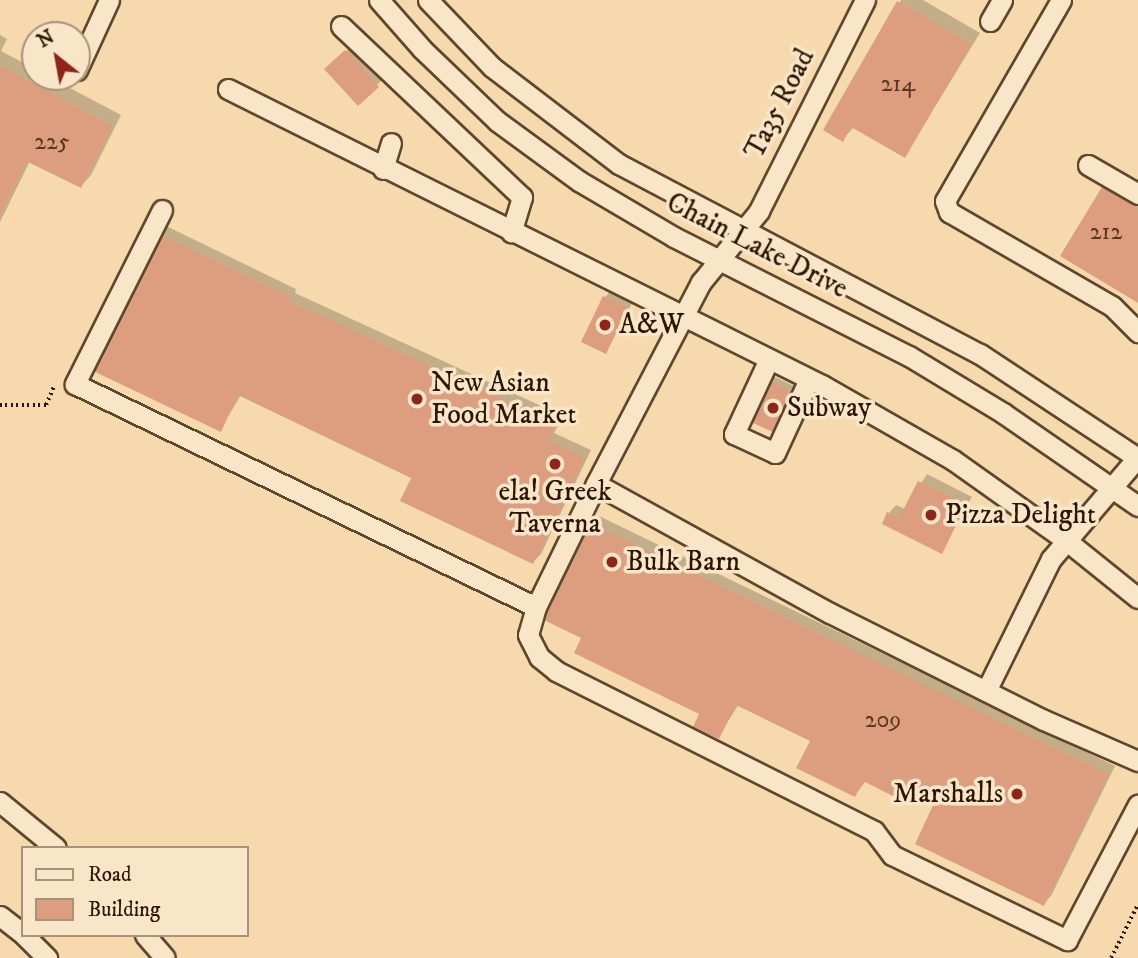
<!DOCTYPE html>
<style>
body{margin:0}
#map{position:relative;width:1138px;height:958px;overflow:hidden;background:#f6d9ac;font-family:"IM FELL DW Pica",serif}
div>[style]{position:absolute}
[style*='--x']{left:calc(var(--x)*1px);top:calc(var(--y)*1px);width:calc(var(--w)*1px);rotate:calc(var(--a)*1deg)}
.shadow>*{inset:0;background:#0003}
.building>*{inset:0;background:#dd9e7f}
.path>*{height:3.5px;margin-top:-1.75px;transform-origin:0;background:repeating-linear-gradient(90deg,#2d1600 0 2px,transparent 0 5.5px)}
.roads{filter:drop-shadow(2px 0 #5f472b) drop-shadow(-2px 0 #5f472b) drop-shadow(0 2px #5f472b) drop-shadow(0 -2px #5f472b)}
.minor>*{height:19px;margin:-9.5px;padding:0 9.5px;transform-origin:9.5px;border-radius:9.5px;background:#f9e6c9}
.dots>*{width:19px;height:19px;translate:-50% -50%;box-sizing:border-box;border:4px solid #f9e6c9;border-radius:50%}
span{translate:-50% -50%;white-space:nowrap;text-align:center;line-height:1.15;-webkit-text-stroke:7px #f9e6c9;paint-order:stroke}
.number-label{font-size:24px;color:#593820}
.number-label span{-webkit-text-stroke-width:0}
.street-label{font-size:28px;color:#2d1600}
.poi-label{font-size:28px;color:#2d1600}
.left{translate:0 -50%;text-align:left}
.right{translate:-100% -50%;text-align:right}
.legend{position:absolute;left:21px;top:846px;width:228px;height:91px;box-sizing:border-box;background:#f9e6c9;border:2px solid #a79379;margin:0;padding:9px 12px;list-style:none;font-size:21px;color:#2d1600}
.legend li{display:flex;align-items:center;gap:14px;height:35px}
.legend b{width:35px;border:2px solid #a79379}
.north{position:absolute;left:21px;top:21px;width:70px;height:70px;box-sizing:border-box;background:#f9e6c9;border:2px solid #a79379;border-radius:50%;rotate:329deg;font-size:19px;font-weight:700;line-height:28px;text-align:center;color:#2d1600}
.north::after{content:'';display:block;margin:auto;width:24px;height:32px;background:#8f2418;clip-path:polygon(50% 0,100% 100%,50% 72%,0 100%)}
</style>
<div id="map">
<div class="shadow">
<i style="clip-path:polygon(901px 0,923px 0,980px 33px,905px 156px,854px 127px,842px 140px)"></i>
<i style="clip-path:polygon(0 35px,7px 39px,1px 51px,35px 69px,35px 77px,49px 77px,121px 115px,91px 175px,81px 186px,30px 161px,0 222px)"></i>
<i style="clip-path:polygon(351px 47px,382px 80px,358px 103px,326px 70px)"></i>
<i style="clip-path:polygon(1113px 178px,1138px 192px,1138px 300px,1103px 188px)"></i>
<i style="clip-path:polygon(164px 225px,296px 289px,295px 293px,563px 416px,554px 433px,591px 450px,541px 554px,533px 562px,413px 477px,241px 395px,220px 430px,91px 368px)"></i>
<i style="clip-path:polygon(610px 292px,632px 303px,606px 352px,605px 297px)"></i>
<i style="clip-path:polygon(773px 376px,802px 390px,779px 433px,768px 381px)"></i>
<i style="clip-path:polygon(927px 474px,972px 497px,941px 551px,889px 513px,896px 505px,905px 509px)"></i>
<i style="clip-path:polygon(599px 516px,1115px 766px,1051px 896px,1043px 904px,938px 800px,916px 790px,907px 801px,866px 781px,855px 795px,812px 740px,739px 704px,718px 737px,702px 713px,584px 637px,591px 524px)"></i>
</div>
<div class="building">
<i style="clip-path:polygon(897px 1px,971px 44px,905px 158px,851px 127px,843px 142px,823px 130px)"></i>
<i style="clip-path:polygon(345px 50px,379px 87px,358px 106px,324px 69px)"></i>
<i style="clip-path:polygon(0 66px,112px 126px,81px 188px,26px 161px,0 214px)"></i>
<i style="clip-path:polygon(1102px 187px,1138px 209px,1138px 303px,1060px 256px)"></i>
<i style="clip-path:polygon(154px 232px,290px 297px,288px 301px,556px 424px,548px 441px,584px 458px,533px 564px,400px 501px,411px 478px,238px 395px,221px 432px,89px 369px)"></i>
<i style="clip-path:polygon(603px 296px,628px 308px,606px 354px,581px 342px)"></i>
<i style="clip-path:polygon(766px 380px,798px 395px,779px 435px,747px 420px)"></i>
<i style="clip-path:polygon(918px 481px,966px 505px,942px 554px,882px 524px,887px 512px,899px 518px)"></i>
<i style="clip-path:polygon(590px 523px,1108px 774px,1044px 906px,915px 844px,935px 801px,913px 790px,907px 803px,863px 781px,855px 797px,796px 768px,810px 741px,736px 705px,719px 739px,693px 727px,699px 714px,574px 653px,581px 638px,544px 620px)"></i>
</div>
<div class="path">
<i style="--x:0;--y:405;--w:46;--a:0"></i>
<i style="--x:46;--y:405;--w:21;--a:-67"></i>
<i style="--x:1111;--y:958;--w:60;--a:-63.4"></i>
</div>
<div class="roads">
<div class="minor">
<i style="--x:379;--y:0;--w:65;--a:48.7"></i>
<i style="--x:422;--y:49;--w:104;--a:43.8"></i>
<i style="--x:497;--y:121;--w:102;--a:36.2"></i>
<i style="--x:579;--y:181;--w:110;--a:30.5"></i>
<i style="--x:674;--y:237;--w:263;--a:26.9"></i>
<i style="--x:909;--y:356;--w:110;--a:31.2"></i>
<i style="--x:1003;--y:413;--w:164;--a:34.6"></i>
<i style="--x:428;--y:0;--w:93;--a:46.3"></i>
<i style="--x:492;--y:67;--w:160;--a:37.4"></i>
<i style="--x:619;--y:164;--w:408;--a:27.8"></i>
<i style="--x:980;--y:354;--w:189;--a:33.4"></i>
<i style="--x:865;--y:0;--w:236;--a:116.7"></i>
<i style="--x:759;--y:211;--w:92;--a:129.2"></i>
<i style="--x:701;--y:282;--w:228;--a:117.5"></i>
<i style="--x:596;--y:484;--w:137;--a:116"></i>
<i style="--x:536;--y:607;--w:29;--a:106"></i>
<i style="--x:528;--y:635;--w:25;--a:63"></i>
<i style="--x:539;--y:657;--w:22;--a:39"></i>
<i style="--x:556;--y:671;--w:356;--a:26.7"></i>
<i style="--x:874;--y:831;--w:30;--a:53"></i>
<i style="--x:892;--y:855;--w:195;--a:25.9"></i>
<i style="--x:1067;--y:940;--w:153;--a:-62.3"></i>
<i style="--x:1061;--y:0;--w:232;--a:120"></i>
<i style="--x:945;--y:201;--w:12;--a:70"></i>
<i style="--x:949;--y:212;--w:188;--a:30"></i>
<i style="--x:1112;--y:306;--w:37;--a:45"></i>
<i style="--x:990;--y:21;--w:24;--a:-60"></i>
<i style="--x:341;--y:26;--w:249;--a:43.4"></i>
<i style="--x:522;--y:197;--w:37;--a:107"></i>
<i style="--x:77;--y:70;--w:77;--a:-65.4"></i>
<i style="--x:228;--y:89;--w:664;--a:26.49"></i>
<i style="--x:822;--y:385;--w:151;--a:29.8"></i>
<i style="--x:953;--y:460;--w:140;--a:35.4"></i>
<i style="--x:1067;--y:541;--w:91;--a:38.8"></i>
<i style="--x:1088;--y:165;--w:58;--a:30.1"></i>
<i style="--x:383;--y:169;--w:27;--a:-73"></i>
<i style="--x:162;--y:210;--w:195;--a:116.6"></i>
<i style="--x:75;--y:384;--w:512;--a:25.81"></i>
<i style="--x:769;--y:359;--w:83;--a:115"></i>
<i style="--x:734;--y:434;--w:45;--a:24.9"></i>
<i style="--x:775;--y:453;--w:81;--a:-65.3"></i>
<i style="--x:596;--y:484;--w:267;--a:28.9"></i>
<i style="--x:830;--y:613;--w:239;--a:26.6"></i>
<i style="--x:1044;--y:720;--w:103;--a:23.6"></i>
<i style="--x:986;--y:691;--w:147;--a:-63.8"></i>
<i style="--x:1051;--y:559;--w:133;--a:-49.6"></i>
<i style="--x:0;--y:802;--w:72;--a:39.4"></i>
<i style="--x:0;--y:916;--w:29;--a:38"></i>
<i style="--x:24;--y:935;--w:33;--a:45"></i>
<i style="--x:145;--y:935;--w:30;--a:49"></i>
</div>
</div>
<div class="dots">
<i style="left:605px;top:325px;background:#8f2418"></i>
<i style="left:417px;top:399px;background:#8f2418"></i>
<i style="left:773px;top:408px;background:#8f2418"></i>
<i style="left:555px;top:464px;background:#8f2418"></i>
<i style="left:931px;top:515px;background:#8f2418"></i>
<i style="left:612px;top:562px;background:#8f2418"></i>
<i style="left:1017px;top:794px;background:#8f2418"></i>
</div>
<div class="number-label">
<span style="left:898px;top:85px">214</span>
<span style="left:52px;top:143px">225</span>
<span style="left:1106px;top:233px">212</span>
<span style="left:883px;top:721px">209</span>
</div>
<div class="street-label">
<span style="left:780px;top:104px;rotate:-63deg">Ta35 Road</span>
<span style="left:757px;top:246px;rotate:27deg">Chain Lake Drive</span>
</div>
<div class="poi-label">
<span class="left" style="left:619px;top:325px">A&amp;W</span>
<span class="left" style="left:431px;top:399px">New Asian<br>Food Market</span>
<span class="left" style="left:787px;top:408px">Subway</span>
<span style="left:555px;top:508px">ela! Greek<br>Taverna</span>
<span class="left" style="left:945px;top:515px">Pizza Delight</span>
<span class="left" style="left:626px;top:562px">Bulk Barn</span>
<span class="right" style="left:1003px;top:794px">Marshalls</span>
</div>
<ul class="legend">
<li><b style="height:9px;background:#f9e6c9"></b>Road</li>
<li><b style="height:19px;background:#dd9e7f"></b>Building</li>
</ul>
<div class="north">N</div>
</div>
